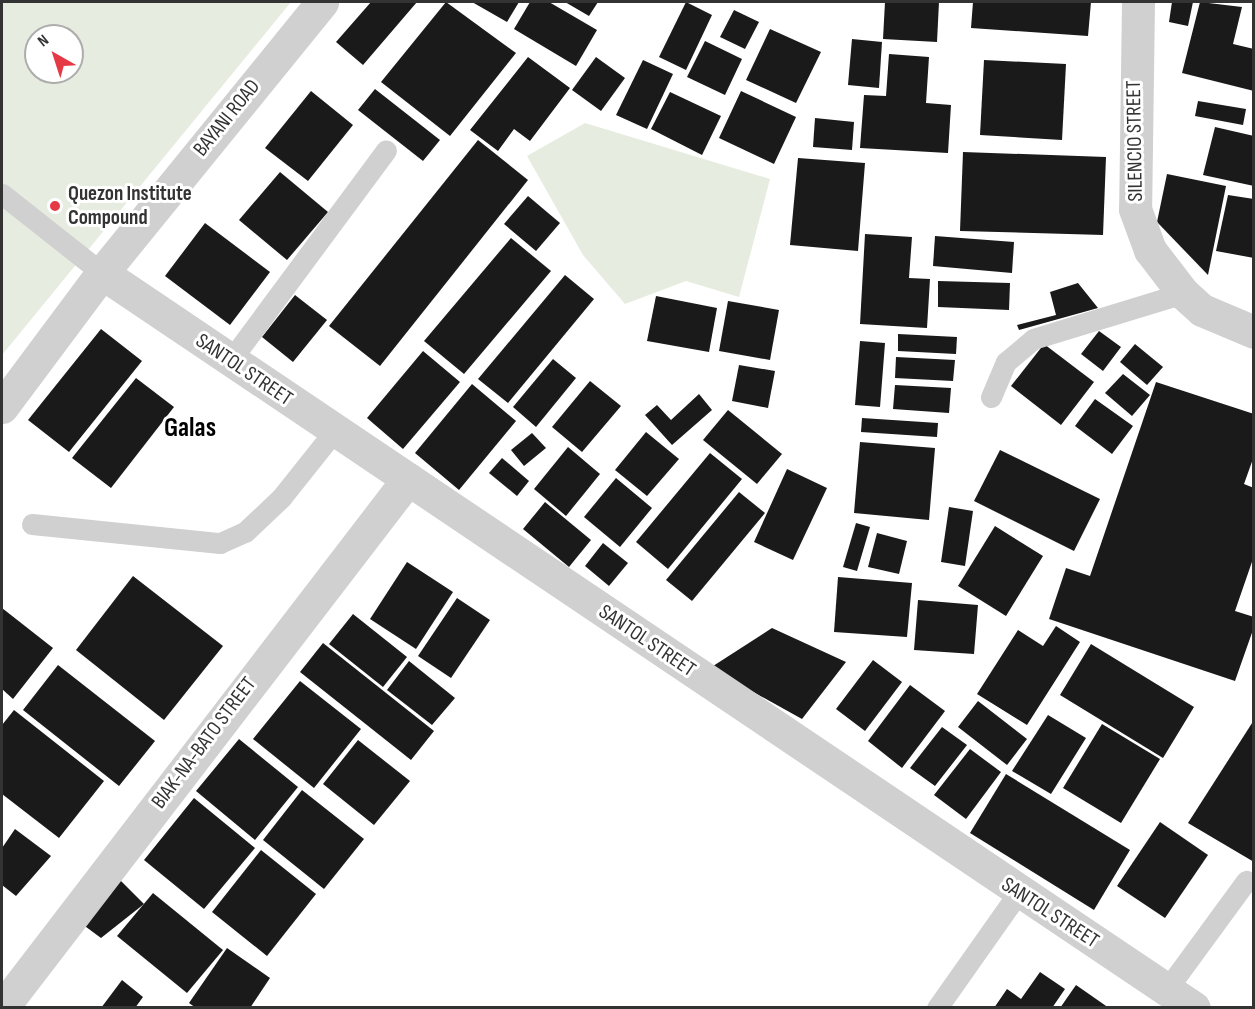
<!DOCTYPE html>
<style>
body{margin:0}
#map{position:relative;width:1255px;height:1009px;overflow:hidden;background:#fff;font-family:"Sofia Sans Condensed",sans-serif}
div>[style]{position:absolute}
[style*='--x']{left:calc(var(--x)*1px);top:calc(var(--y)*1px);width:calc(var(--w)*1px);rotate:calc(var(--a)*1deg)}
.green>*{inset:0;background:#e6ecdf}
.building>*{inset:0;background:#1a1a1a}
.service>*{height:21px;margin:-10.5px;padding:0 10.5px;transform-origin:10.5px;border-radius:10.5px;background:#d0d0d0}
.minor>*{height:33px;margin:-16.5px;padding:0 16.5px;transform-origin:16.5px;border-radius:16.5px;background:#d0d0d0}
.tertiary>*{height:33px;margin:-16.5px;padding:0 16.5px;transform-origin:16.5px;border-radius:16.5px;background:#d0d0d0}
.dots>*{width:16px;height:16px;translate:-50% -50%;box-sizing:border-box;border:3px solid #fff;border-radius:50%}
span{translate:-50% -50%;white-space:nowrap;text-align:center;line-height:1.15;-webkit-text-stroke:6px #fff;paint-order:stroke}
.street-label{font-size:21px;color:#333}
.poi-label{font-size:21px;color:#333;font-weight:700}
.left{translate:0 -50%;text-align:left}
.district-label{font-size:27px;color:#000;font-weight:700}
.frame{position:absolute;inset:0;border:3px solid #333;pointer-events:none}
.north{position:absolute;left:24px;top:24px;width:60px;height:60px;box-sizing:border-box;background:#fff;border:2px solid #adadad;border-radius:50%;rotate:321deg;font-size:16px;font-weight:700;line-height:24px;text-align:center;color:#333}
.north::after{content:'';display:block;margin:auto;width:21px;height:27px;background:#e63946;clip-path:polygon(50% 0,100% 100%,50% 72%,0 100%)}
</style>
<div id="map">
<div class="green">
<i style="clip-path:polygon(evenodd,2px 2px,291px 2px,2px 355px,2px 2px,36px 36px,72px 36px,72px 72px,36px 72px,36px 36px)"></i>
<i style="clip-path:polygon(585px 123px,770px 179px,739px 297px,686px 281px,625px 304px,583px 255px,527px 156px)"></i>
</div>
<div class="building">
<i style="clip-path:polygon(371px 2px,417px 2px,363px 65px,336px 42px)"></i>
<i style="clip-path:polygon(446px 2px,516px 53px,450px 136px,381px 82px)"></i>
<i style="clip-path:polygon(472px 2px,519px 2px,507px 22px)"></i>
<i style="clip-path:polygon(530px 2px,549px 2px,597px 30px,576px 66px,514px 29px)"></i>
<i style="clip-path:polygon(565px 2px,598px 2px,589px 16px)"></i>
<i style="clip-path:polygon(686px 2px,712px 15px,686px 70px,659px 57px)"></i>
<i style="clip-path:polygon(885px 2px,939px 2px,937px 42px,883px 39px)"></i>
<i style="clip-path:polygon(973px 2px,1091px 2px,1088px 36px,971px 28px)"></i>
<i style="clip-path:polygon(1172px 2px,1193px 2px,1188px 26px,1169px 22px)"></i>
<i style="clip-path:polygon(1200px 2px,1242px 7px,1233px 44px,1254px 49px,1254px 91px,1182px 73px)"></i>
<i style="clip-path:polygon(734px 10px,759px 22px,745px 49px,720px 37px)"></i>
<i style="clip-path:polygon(770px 29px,821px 52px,796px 103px,746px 80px)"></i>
<i style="clip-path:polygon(852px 39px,882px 42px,879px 88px,848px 85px)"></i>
<i style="clip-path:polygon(705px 41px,742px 59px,725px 95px,687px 77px)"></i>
<i style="clip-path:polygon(889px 54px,929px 57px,926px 103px,951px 105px,948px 153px,860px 148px,864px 95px,886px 96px)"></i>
<i style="clip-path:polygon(528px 57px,570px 88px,530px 141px,514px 129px,498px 151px,470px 130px)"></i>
<i style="clip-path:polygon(596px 57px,625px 78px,601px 111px,572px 90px)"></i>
<i style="clip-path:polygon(643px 60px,673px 74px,647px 129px,616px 115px)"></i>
<i style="clip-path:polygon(984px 60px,1066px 64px,1062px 140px,980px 135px)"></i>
<i style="clip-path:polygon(375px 89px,440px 140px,423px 161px,358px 110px)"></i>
<i style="clip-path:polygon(311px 91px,353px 125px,308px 181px,265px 148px)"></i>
<i style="clip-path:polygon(741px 91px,796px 117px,774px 164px,719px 138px)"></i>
<i style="clip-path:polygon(670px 92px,721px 116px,702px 155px,651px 129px)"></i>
<i style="clip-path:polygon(1198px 101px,1246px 109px,1243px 125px,1195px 116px)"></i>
<i style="clip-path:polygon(815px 118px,854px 122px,852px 150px,813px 147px)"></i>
<i style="clip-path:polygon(1215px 127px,1254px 136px,1254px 186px,1203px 175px)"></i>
<i style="clip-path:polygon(478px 140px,528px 180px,380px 366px,329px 326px)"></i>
<i style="clip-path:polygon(963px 152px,1106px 157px,1103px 235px,960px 231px)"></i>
<i style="clip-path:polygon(798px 158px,865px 163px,858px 251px,790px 245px)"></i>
<i style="clip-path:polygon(280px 172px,328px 212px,287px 260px,239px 220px)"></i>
<i style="clip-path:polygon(1167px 174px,1226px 186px,1208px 275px,1157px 222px)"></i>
<i style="clip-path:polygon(1228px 195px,1254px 199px,1254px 258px,1216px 251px)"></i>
<i style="clip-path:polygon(528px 196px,560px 223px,536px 251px,504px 224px)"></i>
<i style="clip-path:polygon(205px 223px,270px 272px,230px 325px,165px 276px)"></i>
<i style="clip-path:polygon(865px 234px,912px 237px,909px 278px,930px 279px,927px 328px,860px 324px)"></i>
<i style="clip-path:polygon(935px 236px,1014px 242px,1012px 273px,933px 266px)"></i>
<i style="clip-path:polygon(511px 238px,551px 271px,464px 374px,424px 341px)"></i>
<i style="clip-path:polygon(565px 275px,594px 299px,508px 403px,478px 379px)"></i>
<i style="clip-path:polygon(938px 281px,1010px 283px,1009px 310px,938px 307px)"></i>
<i style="clip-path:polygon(1078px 283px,1098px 308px,1019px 330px,1017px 325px,1056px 315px,1050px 292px)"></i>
<i style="clip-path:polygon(295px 295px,327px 320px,293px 362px,262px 337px)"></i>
<i style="clip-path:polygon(656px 296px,717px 308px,709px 352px,647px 341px)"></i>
<i style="clip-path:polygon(728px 301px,779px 310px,770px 360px,719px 351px)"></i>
<i style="clip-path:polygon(101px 329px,142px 361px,69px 452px,28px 420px)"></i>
<i style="clip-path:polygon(1099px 331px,1121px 347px,1103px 371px,1081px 354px)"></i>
<i style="clip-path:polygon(898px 334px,957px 337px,956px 354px,898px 351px)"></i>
<i style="clip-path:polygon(860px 341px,885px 343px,880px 407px,855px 405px)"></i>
<i style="clip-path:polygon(1044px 344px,1094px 382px,1061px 425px,1011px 386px)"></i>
<i style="clip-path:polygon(1135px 344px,1163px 367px,1147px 385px,1120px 362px)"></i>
<i style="clip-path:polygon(423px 351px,460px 382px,403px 449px,367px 418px)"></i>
<i style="clip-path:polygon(896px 357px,955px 360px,953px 381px,895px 378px)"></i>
<i style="clip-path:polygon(553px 359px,576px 378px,536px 427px,513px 407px)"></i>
<i style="clip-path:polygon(739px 365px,775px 371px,768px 408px,732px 401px)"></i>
<i style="clip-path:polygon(1123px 374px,1150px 395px,1132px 416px,1105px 393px)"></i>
<i style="clip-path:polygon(136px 378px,174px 407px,111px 488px,72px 458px)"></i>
<i style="clip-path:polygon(590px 381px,621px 406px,582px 452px,552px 427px)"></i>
<i style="clip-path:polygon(1156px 382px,1254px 414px,1254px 456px,1244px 484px,1254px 488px,1254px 556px,1235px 611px,1254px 617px,1254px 627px,1235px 681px,1049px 619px,1066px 568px,1090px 576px)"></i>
<i style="clip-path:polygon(472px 384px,516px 421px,459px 490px,415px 453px)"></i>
<i style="clip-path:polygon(895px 385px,951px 388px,949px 413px,893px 409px)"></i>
<i style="clip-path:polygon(699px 394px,712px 410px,672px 445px,645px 415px,657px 405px,671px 420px)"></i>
<i style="clip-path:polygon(1095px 399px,1133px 426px,1112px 454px,1075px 426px)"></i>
<i style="clip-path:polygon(728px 410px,782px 454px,757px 484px,703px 440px)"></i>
<i style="clip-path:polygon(862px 418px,938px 423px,937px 437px,861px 432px)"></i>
<i style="clip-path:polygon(646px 432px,679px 459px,647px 496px,615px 470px)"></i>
<i style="clip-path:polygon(532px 433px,546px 448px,524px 466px,511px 450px)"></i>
<i style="clip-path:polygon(860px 442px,935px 448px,929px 520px,854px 513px)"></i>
<i style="clip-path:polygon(568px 447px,600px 474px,566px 516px,534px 489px)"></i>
<i style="clip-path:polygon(1000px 450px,1100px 499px,1074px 551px,974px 501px)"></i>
<i style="clip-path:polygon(710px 453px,742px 479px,668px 569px,636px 542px)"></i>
<i style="clip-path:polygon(502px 458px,529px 481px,517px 496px,489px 473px)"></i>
<i style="clip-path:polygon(787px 469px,827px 488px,793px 560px,754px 542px)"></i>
<i style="clip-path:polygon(616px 478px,652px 508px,620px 547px,584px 517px)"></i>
<i style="clip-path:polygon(739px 492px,765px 513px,692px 601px,666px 580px)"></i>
<i style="clip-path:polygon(545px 502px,591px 540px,569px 567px,523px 529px)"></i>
<i style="clip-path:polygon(949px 507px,973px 511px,965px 566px,941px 562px)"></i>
<i style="clip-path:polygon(856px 523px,870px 527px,857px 571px,843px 567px)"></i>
<i style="clip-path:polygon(995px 526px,1043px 556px,1006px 616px,958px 586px)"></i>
<i style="clip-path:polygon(877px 533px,907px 541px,899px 574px,868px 567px)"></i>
<i style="clip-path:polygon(603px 543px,628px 563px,609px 586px,585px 566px)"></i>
<i style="clip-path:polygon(407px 562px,453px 592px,416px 649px,370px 619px)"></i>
<i style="clip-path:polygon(133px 576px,223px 646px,164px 720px,76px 650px)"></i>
<i style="clip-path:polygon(838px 577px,912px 583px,907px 637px,834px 632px)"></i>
<i style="clip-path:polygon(457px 598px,490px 620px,451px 678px,418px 656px)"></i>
<i style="clip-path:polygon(918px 600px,978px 605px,974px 654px,914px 650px)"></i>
<i style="clip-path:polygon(2px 608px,53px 648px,13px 699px,2px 689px)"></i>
<i style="clip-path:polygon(353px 614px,407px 657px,383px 687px,329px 644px)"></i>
<i style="clip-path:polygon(1056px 626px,1080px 642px,1027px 725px,977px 694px,1018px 630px,1043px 646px)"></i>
<i style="clip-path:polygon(772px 628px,846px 662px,802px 719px,710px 668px)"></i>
<i style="clip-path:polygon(323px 643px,434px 731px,411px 760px,300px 672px)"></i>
<i style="clip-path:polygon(1091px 644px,1194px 707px,1163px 758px,1060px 695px)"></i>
<i style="clip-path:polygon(873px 660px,902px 682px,865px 731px,836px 709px)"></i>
<i style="clip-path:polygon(409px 661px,455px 698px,432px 725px,387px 690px)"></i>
<i style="clip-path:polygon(58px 665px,155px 741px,119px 786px,23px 710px)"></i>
<i style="clip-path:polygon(300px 681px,361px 729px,314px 788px,253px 739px)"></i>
<i style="clip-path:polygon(910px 685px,945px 711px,902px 768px,868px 741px)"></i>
<i style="clip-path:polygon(978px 701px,1027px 739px,1007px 765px,958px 727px)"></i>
<i style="clip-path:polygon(14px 710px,104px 781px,59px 838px,2px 794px,2px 725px)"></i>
<i style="clip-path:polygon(1048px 715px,1086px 738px,1051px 794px,1012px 771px)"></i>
<i style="clip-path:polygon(1254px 720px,1254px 862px,1188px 823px)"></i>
<i style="clip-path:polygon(1102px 724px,1160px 759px,1121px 823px,1063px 788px)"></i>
<i style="clip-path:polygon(942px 727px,967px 745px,935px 786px,910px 768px)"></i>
<i style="clip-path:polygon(239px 739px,298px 787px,255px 840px,196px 791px)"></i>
<i style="clip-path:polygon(358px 740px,410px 781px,374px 825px,323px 784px)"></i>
<i style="clip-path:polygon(970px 749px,1001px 772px,966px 819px,934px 795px)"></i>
<i style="clip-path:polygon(1006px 774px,1130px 850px,1094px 910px,970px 833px)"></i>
<i style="clip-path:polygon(302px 790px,364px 839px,324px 889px,263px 840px)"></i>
<i style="clip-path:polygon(194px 798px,255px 848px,204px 909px,144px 860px)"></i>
<i style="clip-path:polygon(1160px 822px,1208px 855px,1165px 918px,1117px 886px)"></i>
<i style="clip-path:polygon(15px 829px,51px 856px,16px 896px,2px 885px,2px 848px)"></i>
<i style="clip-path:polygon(261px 850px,316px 894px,267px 956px,212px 912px)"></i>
<i style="clip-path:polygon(120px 880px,144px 904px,101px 938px,78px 921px)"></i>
<i style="clip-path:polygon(153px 893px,223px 950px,187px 993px,117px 936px)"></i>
<i style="clip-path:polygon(227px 948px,270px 978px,250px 1008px,196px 1008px,189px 1003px)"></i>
<i style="clip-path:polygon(1040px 972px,1065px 989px,1052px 1008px,994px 1008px,1007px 989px,1021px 999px)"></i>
<i style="clip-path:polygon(122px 980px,143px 997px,135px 1008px,101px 1008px)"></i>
<i style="clip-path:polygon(1076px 985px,1109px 1008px,1060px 1008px)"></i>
</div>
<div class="service">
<i style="--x:2;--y:194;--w:127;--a:38.3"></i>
<i style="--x:230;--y:361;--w:262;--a:-53.5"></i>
<i style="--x:991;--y:397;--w:38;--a:-67"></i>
<i style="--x:1006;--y:362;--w:35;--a:-40"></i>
<i style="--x:1033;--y:339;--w:157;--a:-17"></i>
<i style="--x:32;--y:524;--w:189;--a:5.8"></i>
<i style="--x:220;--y:543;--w:27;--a:-24"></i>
<i style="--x:245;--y:532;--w:50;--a:-43.4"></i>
<i style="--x:281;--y:498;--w:87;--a:-51.5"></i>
<i style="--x:1167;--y:989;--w:134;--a:-53.8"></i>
<i style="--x:937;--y:1008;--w:141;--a:-54.8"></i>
</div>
<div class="minor">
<i style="--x:1138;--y:2;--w:207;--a:90.8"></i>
<i style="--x:1135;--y:209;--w:44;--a:69.9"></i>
<i style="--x:1150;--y:250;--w:54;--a:52.5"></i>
<i style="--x:1183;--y:293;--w:25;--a:42"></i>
<i style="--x:1202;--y:310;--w:56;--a:22.9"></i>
</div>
<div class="tertiary">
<i style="--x:102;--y:273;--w:1316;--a:33.94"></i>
<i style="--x:2;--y:407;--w:167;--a:-53.3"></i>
<i style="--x:102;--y:273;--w:349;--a:-50.9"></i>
<i style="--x:2;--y:1008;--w:667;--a:-52.49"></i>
</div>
<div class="dots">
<i style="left:55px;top:206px;background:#e63946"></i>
</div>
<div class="street-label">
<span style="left:227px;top:118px;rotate:-51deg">BAYANI ROAD</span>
<span style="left:1135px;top:141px;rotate:-91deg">SILENCIO STREET</span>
<span style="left:244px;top:370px;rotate:34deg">SANTOL STREET</span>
<span style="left:647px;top:641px;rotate:34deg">SANTOL STREET</span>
<span style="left:204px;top:743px;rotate:-53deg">BIAK-NA-BATO STREET</span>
<span style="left:1050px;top:913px;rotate:33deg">SANTOL STREET</span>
</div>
<div class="poi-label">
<span class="left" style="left:68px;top:206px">Quezon Institute<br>Compound</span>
</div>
<div class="district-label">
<span style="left:190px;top:429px">Galas</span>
</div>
<div class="frame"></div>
<div class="north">N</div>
</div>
